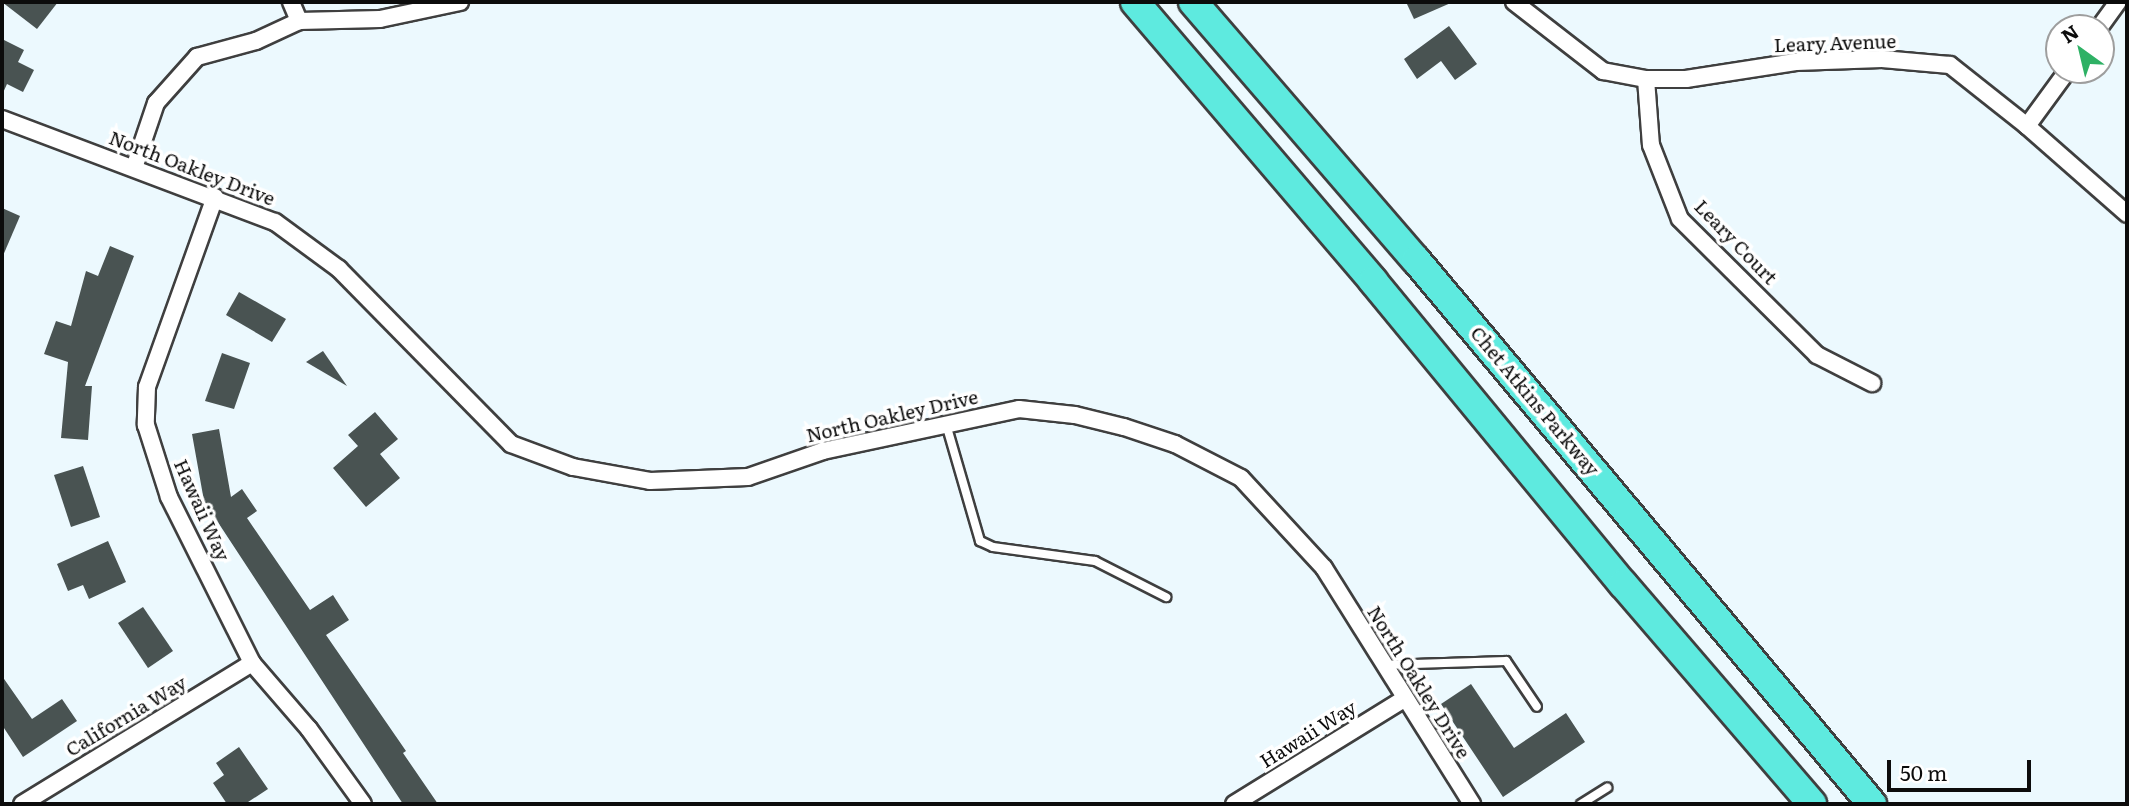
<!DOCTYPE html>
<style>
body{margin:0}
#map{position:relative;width:2129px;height:806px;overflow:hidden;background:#ecf9fe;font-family:Literata,serif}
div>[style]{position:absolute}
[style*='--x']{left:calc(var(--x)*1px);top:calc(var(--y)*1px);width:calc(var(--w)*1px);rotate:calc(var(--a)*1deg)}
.building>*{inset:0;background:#495352}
.roads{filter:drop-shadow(2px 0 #3f3f3f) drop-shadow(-2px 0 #3f3f3f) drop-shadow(0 2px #3f3f3f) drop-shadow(0 -2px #3f3f3f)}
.service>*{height:8px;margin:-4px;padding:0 4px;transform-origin:4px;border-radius:4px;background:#fff}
.minor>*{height:16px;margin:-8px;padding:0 8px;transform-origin:8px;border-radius:8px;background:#fff}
.motorway>*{height:28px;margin:-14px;padding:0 14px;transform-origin:14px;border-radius:14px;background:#5eeadf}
span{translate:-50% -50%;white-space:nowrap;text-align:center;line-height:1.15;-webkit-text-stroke:7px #fff;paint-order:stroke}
.street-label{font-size:19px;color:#0c0c0c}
.frame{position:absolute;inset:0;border:4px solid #0c0c0c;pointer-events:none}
.north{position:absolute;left:2045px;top:14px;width:70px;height:70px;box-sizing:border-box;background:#fff;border:2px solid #9e9e9e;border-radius:50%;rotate:326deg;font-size:19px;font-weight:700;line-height:28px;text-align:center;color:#0c0c0c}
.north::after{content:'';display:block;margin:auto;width:24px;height:32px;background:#2eb165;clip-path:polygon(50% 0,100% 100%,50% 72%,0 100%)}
.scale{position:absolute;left:1887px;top:760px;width:144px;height:32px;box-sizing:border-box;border:4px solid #0c0c0c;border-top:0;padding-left:9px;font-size:21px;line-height:24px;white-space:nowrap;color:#0c0c0c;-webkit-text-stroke:5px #fff;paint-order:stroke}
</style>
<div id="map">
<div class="building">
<i style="clip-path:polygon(2px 2px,58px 2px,37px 29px)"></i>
<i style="clip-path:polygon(1406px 2px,1453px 2px,1414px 19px)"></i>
<i style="clip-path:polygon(1449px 26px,1477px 64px,1455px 80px,1441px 61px,1417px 79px,1404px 59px)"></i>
<i style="clip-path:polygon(2px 39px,24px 50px,18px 62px,34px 70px,23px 92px,7px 84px,2px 95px)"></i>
<i style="clip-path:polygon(2px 208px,20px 216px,2px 258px)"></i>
<i style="clip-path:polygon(110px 246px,134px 256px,85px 386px,92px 386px,88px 440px,61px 438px,68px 362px,44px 354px,56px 321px,71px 326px,86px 271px,98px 276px)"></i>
<i style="clip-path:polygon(239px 292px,286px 319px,272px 342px,226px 315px)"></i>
<i style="clip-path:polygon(323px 351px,347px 386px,306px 362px)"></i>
<i style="clip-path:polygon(222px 353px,250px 363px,234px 409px,205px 401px)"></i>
<i style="clip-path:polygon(375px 412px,398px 439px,380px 454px,400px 478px,366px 507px,333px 468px,358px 446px,348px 435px)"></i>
<i style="clip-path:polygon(219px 429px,231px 497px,242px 489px,257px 511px,247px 518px,310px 610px,333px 595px,349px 620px,326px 635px,406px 751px,403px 753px,438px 804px,403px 804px,204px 501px,192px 434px)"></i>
<i style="clip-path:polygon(83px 466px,100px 517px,71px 527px,54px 475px)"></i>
<i style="clip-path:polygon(108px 541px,126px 582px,89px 599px,83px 585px,68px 591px,57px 564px)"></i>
<i style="clip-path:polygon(143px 607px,173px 651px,148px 668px,118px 623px)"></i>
<i style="clip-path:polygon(2px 676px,32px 719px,62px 699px,77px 721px,23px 757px,2px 725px)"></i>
<i style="clip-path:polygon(1471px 684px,1514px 748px,1566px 713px,1585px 742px,1503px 797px,1441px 704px)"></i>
<i style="clip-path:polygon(239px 747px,268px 789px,245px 804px,227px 804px,213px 783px,224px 775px,216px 763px)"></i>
</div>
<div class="roads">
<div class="service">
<i style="--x:946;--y:424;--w:122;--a:73.8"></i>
<i style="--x:980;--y:541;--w:14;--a:25"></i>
<i style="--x:993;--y:547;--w:103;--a:7.8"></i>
<i style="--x:1095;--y:561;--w:80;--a:26.9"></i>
<i style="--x:1383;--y:665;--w:123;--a:-1.9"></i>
<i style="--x:1506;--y:661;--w:55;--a:56"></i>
<i style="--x:1581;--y:804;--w:31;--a:-32"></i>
</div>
<div class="minor">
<i style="--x:291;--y:2;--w:21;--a:67"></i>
<i style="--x:1514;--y:2;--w:113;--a:37.8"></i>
<i style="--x:1603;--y:71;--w:44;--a:10.5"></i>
<i style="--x:1646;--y:79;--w:40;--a:0"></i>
<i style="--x:1686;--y:79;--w:111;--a:-8.8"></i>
<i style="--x:1796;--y:62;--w:86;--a:-2"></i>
<i style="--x:1882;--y:59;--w:68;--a:5"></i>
<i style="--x:1950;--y:65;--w:98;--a:38.4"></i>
<i style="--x:2027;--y:126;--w:133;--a:41.3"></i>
<i style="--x:2099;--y:28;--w:32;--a:-54"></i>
<i style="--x:1646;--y:79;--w:66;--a:85.7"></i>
<i style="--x:1651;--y:145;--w:79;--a:68.6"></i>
<i style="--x:1680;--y:219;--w:193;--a:44.8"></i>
<i style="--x:1817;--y:355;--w:62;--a:27"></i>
<i style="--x:2;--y:119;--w:292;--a:20.7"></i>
<i style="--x:275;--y:222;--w:79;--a:36.3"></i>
<i style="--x:339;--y:269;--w:245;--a:45.5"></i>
<i style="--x:511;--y:444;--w:66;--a:20.4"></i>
<i style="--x:573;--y:467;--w:78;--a:10.3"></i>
<i style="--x:650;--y:481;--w:98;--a:-2.3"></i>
<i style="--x:748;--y:477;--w:79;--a:-19.1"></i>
<i style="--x:823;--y:451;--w:200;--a:-12.1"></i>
<i style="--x:1019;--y:409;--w:56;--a:6.1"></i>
<i style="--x:1075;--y:415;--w:50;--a:13.8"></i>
<i style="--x:1124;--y:427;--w:54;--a:18.4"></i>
<i style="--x:1175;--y:444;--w:74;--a:27.3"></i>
<i style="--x:1241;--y:478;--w:122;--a:47.3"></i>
<i style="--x:1324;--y:568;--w:279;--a:57.9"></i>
<i style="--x:2027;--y:126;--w:69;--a:-53.8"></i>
<i style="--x:134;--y:168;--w:69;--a:-71.3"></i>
<i style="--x:156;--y:103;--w:62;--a:-48.3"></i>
<i style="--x:197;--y:57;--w:61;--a:-15.2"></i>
<i style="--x:256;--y:41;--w:47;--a:-24.9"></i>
<i style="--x:299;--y:21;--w:81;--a:-1.4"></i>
<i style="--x:380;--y:19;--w:82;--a:-12"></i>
<i style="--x:215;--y:197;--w:202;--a:109.7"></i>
<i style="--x:147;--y:387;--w:38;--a:92"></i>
<i style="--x:146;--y:425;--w:76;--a:72.3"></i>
<i style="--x:169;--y:497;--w:186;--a:63.4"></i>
<i style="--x:252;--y:663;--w:87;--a:49.2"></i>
<i style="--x:309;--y:729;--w:92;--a:54.2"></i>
<i style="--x:22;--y:804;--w:270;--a:-31.5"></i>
<i style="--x:1234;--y:804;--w:200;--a:-31.7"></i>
</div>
<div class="motorway">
<i style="--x:1135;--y:2;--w:367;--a:49.5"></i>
<i style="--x:1373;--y:281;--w:393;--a:50.5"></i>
<i style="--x:1623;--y:584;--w:290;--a:49.3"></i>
<i style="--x:1193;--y:2;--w:341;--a:49.2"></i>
<i style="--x:1416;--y:260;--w:710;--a:50.03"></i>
</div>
</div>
<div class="street-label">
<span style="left:1835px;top:43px;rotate:-2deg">Leary Avenue</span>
<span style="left:192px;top:168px;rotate:21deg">North Oakley Drive</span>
<span style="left:1736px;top:242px;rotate:46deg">Leary Court</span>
<span style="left:1535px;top:401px;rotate:50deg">Chet Atkins Parkway</span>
<span style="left:892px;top:416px;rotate:-13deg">North Oakley Drive</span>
<span style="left:202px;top:510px;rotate:66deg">Hawaii Way</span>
<span style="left:1419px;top:682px;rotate:58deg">North Oakley Drive</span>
<span style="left:126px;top:716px;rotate:-31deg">California Way</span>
<span style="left:1308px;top:734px;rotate:-32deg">Hawaii Way</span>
</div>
<div class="frame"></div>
<div class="north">N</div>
<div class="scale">50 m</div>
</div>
